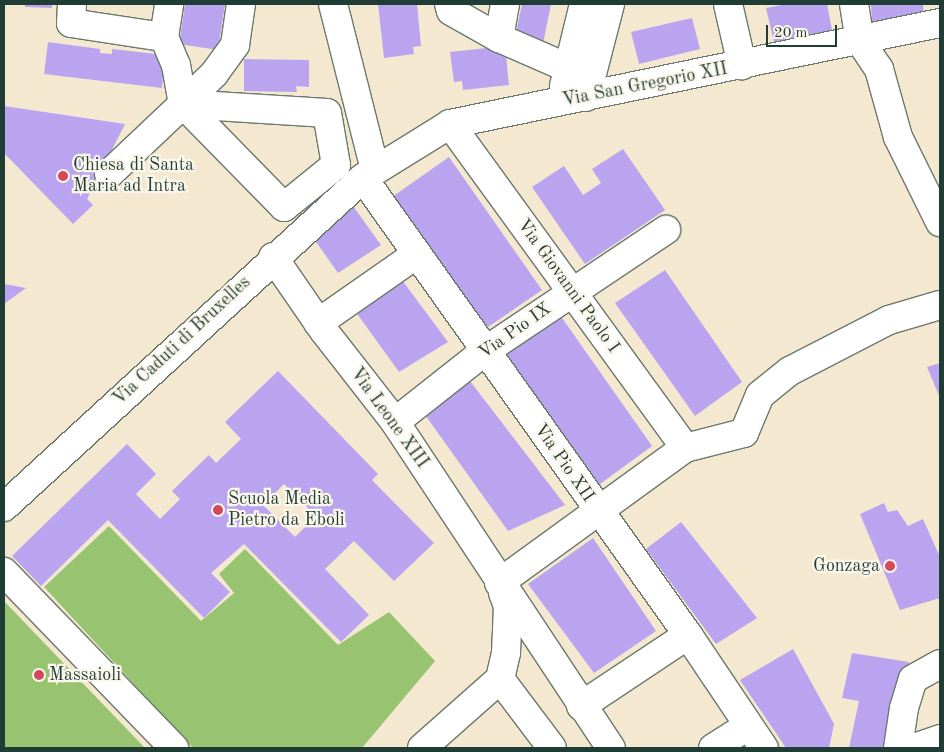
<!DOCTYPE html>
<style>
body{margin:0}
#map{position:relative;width:944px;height:752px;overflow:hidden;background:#f4e8d0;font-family:"Old Standard TT",serif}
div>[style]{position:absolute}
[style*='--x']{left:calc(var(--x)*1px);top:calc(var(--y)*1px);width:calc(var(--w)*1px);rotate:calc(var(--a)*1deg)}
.green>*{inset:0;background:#98c471}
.building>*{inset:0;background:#baa4f0}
.roads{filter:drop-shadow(1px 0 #6a796b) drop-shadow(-1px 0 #6a796b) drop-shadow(0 1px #6a796b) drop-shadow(0 -1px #6a796b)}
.minor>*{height:28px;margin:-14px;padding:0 14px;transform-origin:14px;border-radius:14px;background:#fff}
.dots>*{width:14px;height:14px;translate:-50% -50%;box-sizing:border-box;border:2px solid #fbf7ec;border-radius:50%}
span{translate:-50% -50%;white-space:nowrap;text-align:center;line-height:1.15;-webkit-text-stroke:4.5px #fbf7ec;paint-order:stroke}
.street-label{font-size:18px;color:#1f3d34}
.poi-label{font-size:18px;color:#1f3d34}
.left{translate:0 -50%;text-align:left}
.right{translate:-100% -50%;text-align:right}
.frame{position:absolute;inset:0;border:5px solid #1f3d34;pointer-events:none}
.scale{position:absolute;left:766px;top:25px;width:71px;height:22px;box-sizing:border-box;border:2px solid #1f3d34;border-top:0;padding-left:6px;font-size:15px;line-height:18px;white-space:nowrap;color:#1f3d34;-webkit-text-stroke:4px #fbf7ec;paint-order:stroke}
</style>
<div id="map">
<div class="green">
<i style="clip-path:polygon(109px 526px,201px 621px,234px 593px,219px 574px,245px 549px,338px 645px,389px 612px,435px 661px,362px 748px,193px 748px,44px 587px)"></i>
<i style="clip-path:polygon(4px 601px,145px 748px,4px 748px)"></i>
</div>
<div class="building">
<i style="clip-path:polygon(25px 4px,52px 4px,52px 8px,25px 7px)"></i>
<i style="clip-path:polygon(185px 4px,225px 4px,218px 50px,179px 44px)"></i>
<i style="clip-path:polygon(378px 4px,417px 4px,421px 46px,413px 47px,414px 54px,384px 58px)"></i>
<i style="clip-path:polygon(522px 4px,551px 4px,543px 44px,515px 38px)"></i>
<i style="clip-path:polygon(787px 4px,827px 4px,832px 30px,774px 42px,766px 8px)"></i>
<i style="clip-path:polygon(871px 4px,923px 4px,924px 18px,872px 21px)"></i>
<i style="clip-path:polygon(692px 18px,700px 49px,639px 64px,631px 32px)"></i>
<i style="clip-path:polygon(48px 42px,100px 49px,100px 53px,112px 54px,112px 49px,165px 55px,162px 88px,44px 74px)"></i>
<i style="clip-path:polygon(505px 46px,509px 85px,463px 90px,462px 81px,454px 82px,450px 52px)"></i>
<i style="clip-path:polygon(244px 59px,309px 60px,309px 87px,296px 86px,297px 92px,244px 91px)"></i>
<i style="clip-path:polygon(4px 106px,125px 124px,87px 199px,93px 205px,73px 224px,4px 153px)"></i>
<i style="clip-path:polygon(623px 149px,665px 210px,585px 264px,532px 187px,564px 166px,583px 195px,601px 183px,592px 169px)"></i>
<i style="clip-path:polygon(449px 157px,542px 290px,485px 329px,392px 197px)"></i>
<i style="clip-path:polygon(348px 199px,381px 245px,338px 273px,309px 232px)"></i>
<i style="clip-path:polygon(665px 270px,742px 382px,695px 416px,615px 303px)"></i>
<i style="clip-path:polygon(399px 276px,448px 342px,399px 372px,353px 308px)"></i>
<i style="clip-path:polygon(4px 284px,26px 288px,4px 304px)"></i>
<i style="clip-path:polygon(560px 315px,652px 446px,596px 487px,503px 354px)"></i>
<i style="clip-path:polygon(940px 363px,940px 398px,927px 367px)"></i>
<i style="clip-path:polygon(evenodd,278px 371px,378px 474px,372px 480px,434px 543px,394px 581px,354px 541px,325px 569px,369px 615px,341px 642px,244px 544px,211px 573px,230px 592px,204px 618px,108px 520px,41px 586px,12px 556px,127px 444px,156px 474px,136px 494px,160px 519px,180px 499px,172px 491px,209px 455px,216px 463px,241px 439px,225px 422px,278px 371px,284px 484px,316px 516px,295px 537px,263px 505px,284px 484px)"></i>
<i style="clip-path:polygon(470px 381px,565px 505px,508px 531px,423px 412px)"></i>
<i style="clip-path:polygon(884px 503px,888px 512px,897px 510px,908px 526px,923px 519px,940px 557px,940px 598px,900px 610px,860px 514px)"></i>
<i style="clip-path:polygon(681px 522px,757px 618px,716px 644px,646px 549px)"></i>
<i style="clip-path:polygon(593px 538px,656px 631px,594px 673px,528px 584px)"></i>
<i style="clip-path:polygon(793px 649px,834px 724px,829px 748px,786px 748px,740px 680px)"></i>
<i style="clip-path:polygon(852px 653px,909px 662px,894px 748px,849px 748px,859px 701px,842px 698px)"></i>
</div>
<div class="roads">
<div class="minor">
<i style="--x:72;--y:4;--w:19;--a:93"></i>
<i style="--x:71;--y:23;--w:94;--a:8.6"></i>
<i style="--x:164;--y:37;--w:30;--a:67"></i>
<i style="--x:176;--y:65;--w:40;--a:80"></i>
<i style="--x:183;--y:104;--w:43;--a:-44.1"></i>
<i style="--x:214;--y:74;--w:36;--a:-54"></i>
<i style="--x:235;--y:45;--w:41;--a:-81.7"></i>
<i style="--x:333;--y:4;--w:171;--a:75.8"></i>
<i style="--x:449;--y:4;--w:7;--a:74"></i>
<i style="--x:451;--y:11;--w:55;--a:29.4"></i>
<i style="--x:499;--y:38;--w:75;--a:23.5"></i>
<i style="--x:728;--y:4;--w:63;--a:77.1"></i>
<i style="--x:854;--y:4;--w:37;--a:81"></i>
<i style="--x:860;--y:41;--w:34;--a:56"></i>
<i style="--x:879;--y:69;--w:71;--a:74.4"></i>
<i style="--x:898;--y:137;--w:95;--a:63.7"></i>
<i style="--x:164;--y:37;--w:33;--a:-81"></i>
<i style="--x:499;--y:38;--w:35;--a:-80"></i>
<i style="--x:564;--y:86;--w:84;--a:-76.3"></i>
<i style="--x:586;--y:97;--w:96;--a:-75.5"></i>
<i style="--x:183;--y:104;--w:144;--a:3.6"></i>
<i style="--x:327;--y:113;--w:53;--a:80.2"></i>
<i style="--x:336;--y:165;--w:67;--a:141.1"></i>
<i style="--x:284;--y:207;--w:144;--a:-134.4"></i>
<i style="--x:450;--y:124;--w:400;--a:54"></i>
<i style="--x:109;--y:174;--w:102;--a:-43.4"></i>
<i style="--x:363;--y:178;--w:561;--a:54.58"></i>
<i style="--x:688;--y:635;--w:136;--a:56.1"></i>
<i style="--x:273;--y:257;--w:90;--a:55.4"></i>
<i style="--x:324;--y:331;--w:115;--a:52"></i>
<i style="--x:395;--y:422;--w:391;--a:56.5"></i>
<i style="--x:318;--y:323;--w:121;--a:-34.9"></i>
<i style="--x:395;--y:422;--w:115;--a:-38.3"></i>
<i style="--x:485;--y:351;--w:218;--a:-33.8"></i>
<i style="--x:4;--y:507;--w:487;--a:-42.5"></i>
<i style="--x:363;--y:178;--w:102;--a:-31.8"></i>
<i style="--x:450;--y:124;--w:500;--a:-11.65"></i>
<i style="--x:4;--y:572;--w:245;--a:46"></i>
<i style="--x:499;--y:583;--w:230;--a:-36"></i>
<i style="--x:685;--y:448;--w:61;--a:-14.3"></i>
<i style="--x:744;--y:433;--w:41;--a:-67.2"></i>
<i style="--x:760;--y:395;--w:38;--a:-39"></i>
<i style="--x:790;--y:371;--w:111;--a:-27.3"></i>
<i style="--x:889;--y:320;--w:53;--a:-16.4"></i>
<i style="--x:500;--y:679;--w:86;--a:53"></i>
<i style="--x:581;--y:706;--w:128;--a:-33.6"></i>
<i style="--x:422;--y:748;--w:104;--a:-41.5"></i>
<i style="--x:500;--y:679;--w:27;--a:-77"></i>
<i style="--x:506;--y:653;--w:47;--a:-87.6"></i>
<i style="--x:508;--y:606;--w:14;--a:-111"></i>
<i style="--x:713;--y:748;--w:41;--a:-32.2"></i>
<i style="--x:898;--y:748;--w:40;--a:-81.5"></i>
<i style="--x:904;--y:708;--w:30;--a:-73"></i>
<i style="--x:913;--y:679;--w:31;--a:-29"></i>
<i style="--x:914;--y:748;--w:28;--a:-19"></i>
</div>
</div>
<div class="dots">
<i style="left:63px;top:176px;background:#d1495b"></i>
<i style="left:218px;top:510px;background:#d1495b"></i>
<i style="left:890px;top:566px;background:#d1495b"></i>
<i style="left:39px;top:675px;background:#d1495b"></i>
</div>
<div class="street-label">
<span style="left:645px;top:85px;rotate:-11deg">Via San Gregorio XII</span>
<span style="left:568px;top:286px;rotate:54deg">Via Giovanni Paolo I</span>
<span style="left:515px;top:331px;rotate:-35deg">Via Pio IX</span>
<span style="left:182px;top:341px;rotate:-43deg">Via Caduti di Bruxelles</span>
<span style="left:389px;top:418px;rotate:54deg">Via Leone XIII</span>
<span style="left:564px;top:463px;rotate:55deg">Via Pio XII</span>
</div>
<div class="poi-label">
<span class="left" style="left:73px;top:176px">Chiesa di Santa<br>Maria ad Intra</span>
<span class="left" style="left:228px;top:510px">Scuola Media<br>Pietro da Eboli</span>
<span class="right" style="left:880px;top:566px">Gonzaga</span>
<span class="left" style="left:49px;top:675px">Massaioli</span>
</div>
<div class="frame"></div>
<div class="scale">20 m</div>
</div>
